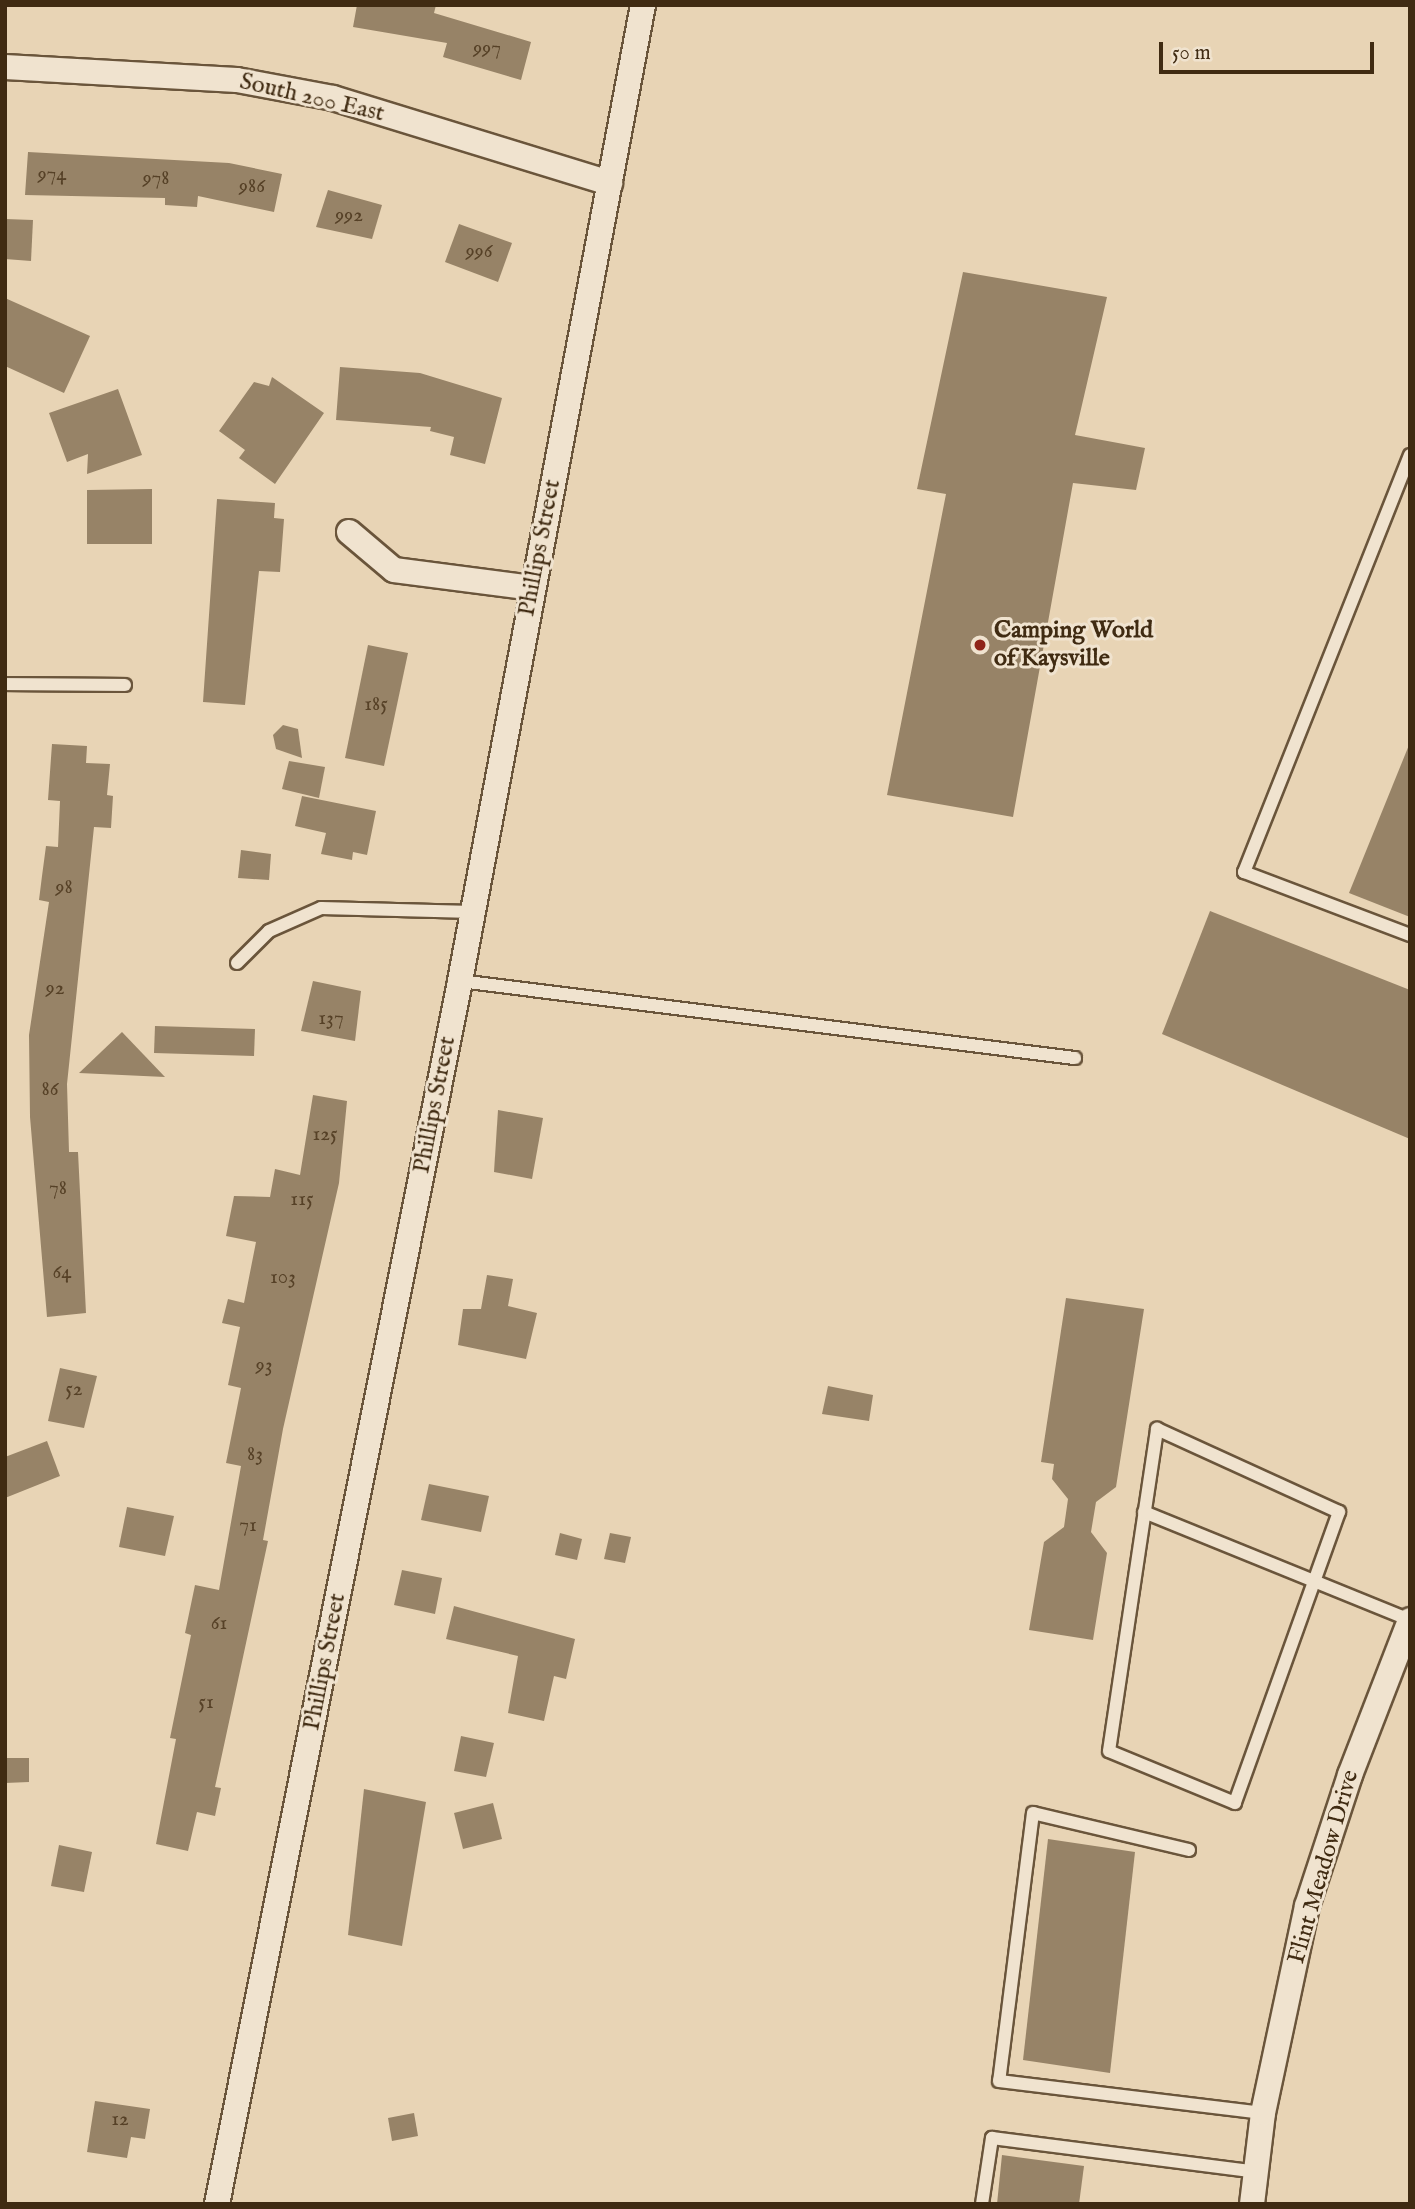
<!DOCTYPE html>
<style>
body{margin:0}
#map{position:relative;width:1415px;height:2209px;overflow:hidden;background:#e8d4b5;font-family:"IM FELL English",serif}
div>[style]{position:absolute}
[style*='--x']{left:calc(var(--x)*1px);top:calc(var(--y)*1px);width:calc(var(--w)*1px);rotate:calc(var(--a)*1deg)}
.building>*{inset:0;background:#978367}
.roads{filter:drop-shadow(2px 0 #6a553b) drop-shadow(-2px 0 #6a553b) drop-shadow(0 2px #6a553b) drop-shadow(0 -2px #6a553b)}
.service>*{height:12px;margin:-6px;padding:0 6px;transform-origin:6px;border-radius:6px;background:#f0e3cf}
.minor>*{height:24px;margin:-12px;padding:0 12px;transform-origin:12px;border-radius:12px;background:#f0e3cf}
.dots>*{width:19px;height:19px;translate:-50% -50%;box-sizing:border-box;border:4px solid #f0e3cf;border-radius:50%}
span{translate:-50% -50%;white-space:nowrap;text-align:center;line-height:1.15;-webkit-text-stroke:6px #f0e3cf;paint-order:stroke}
.number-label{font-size:21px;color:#564127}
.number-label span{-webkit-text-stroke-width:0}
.street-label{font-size:24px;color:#402b12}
.poi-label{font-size:24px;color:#402b12;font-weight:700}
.left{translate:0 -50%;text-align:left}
.frame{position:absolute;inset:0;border:7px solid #402b12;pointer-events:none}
.scale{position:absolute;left:1159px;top:42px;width:215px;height:32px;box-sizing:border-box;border:4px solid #402b12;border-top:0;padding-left:9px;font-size:21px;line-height:24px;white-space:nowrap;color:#402b12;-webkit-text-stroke:5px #f0e3cf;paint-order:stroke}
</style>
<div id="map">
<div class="building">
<i style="clip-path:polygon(357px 5px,436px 5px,434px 13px,531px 42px,521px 80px,443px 57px,447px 43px,353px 27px)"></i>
<i style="clip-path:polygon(28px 152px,229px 163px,282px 174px,274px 212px,198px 196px,197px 207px,165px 205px,165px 198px,25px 195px)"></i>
<i style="clip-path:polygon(328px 190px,382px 205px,372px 239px,316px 227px)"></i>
<i style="clip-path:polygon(5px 219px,33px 220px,31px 261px,5px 259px)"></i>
<i style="clip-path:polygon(459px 224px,512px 243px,498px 282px,445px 262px)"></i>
<i style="clip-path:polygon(963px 272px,1107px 297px,1075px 435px,1145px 448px,1136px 490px,1073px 483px,1013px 817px,887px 795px,946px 494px,917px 489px)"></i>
<i style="clip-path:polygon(5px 298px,90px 336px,64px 393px,5px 366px)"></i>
<i style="clip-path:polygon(340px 367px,420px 373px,502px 398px,485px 464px,450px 455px,454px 437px,430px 431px,431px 427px,336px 420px)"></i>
<i style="clip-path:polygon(272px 377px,324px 413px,275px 484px,239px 458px,245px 450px,219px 431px,254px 382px,269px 386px)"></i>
<i style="clip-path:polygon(118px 389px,142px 455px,87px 474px,88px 454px,67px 462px,49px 413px)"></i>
<i style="clip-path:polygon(152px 489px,152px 544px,87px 544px,87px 490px)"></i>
<i style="clip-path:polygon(217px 499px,275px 503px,274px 518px,284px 519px,280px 572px,259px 571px,245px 705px,203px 702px)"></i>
<i style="clip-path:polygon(368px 645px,408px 653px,384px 766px,345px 758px)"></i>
<i style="clip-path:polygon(283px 725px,298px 729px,302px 758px,276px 749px,273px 735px)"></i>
<i style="clip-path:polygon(52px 744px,87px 746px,86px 763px,110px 764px,107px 795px,113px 796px,111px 828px,94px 827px,67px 1084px,69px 1152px,78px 1152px,86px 1313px,47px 1317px,30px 1117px,29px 1035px,49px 902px,39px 900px,42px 876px,46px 846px,58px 847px,60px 801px,48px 800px)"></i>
<i style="clip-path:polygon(1409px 745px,1410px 745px,1410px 917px,1349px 893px)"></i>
<i style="clip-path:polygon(289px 761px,325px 767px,319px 798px,282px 789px)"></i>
<i style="clip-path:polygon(302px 796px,376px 811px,367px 855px,353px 852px,352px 860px,321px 854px,326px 833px,295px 826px)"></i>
<i style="clip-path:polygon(241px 850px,271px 854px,269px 880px,238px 878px)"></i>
<i style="clip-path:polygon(1210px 911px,1410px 990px,1410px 1139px,1162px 1034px)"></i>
<i style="clip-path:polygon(313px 981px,361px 991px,355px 1041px,301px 1031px)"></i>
<i style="clip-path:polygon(155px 1026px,255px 1029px,254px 1056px,154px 1053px)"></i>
<i style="clip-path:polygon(122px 1032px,165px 1077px,79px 1073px)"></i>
<i style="clip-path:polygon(313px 1095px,347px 1101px,339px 1183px,283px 1429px,263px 1540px,268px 1541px,215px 1787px,221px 1788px,215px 1816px,197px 1812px,188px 1851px,156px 1844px,176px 1739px,170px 1738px,191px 1635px,185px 1633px,195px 1585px,219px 1590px,241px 1466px,226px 1463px,241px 1388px,228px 1385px,240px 1327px,222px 1323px,228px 1299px,244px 1303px,256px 1242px,226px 1236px,234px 1196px,270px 1197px,275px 1169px,300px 1175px)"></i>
<i style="clip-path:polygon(498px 1110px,543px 1118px,532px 1179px,494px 1172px)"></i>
<i style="clip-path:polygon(487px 1275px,513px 1279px,508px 1306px,537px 1313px,526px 1359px,458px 1345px,463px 1309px,481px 1309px)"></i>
<i style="clip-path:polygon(1066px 1298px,1144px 1309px,1116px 1487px,1096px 1502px,1091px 1532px,1107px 1553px,1093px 1640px,1029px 1630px,1044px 1542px,1064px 1527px,1068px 1499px,1052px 1479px,1054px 1464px,1041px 1462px)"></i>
<i style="clip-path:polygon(60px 1368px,97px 1376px,84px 1428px,48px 1421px)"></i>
<i style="clip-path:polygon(828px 1386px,873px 1395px,869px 1421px,822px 1414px)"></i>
<i style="clip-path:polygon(47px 1441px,60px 1476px,5px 1498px,5px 1457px)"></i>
<i style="clip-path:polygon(429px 1484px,489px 1496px,481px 1532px,421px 1520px)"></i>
<i style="clip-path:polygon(127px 1507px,174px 1516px,165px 1556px,119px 1547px)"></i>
<i style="clip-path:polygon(560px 1533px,582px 1539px,577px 1560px,555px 1555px)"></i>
<i style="clip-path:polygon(610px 1533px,631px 1537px,625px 1563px,604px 1559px)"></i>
<i style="clip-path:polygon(402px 1570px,442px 1578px,435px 1614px,394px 1605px)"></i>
<i style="clip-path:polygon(454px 1606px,575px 1639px,566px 1679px,554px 1676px,544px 1721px,508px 1713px,518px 1656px,446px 1639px)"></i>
<i style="clip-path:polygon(461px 1736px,494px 1743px,486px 1777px,454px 1771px)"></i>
<i style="clip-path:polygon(5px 1758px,29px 1758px,29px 1782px,5px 1783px)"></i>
<i style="clip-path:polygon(364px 1789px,426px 1802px,402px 1946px,348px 1935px)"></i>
<i style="clip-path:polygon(493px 1803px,502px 1839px,463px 1849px,454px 1813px)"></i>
<i style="clip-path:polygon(1048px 1839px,1135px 1852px,1110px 2073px,1023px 2060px)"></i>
<i style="clip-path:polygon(59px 1845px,92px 1852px,84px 1892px,51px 1886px)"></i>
<i style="clip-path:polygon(95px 2101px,150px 2109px,145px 2139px,131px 2137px,127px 2158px,87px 2152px)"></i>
<i style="clip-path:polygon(414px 2113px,418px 2136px,392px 2141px,388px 2118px)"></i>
<i style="clip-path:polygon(1002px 2155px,1084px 2166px,1079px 2204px,997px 2204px)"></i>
</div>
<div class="roads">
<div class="service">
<i style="--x:1410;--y:455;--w:449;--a:111.7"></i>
<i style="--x:1244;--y:872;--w:178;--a:20.8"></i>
<i style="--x:5;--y:684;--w:120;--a:0.5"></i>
<i style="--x:237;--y:963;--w:45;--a:-45"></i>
<i style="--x:269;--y:931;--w:57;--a:-23.9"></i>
<i style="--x:321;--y:908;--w:152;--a:1.5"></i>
<i style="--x:460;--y:981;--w:620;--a:7.14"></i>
<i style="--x:1157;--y:1429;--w:200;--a:24.5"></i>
<i style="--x:1339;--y:1512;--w:309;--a:109.7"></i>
<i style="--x:1235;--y:1803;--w:136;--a:-157.6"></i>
<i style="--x:1109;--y:1751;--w:326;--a:-81.5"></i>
<i style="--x:1144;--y:1512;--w:287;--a:22.1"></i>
<i style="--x:1189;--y:1850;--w:160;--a:-166.7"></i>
<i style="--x:1033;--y:1813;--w:270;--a:97.2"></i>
<i style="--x:999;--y:2081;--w:266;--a:6.9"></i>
<i style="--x:982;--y:2204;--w:67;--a:-81.4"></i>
<i style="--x:992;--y:2138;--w:266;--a:7.3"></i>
</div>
<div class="minor">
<i style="--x:5;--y:67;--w:232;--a:3.2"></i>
<i style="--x:237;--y:80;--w:98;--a:10.6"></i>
<i style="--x:333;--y:98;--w:290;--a:17.1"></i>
<i style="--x:349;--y:532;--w:59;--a:40.2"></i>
<i style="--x:394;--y:570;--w:139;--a:7.4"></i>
<i style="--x:217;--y:2204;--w:1247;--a:-78.76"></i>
<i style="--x:460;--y:981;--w:993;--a:-79.38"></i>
<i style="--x:1252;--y:2204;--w:92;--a:-83.1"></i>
<i style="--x:1263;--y:2113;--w:212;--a:-78"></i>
<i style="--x:1307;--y:1906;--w:138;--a:-71.8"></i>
<i style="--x:1350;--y:1775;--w:166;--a:-68.8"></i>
</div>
</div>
<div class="dots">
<i style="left:980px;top:645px;background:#8f2418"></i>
</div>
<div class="number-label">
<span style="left:487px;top:49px">997</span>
<span style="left:52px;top:175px">974</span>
<span style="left:156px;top:179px">978</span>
<span style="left:252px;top:187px">986</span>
<span style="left:349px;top:216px">992</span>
<span style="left:479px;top:252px">996</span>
<span style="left:376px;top:705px">185</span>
<span style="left:64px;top:888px">98</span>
<span style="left:55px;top:989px">92</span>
<span style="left:331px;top:1019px">137</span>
<span style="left:50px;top:1090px">86</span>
<span style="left:325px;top:1135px">125</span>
<span style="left:58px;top:1189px">78</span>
<span style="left:302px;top:1200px">115</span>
<span style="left:62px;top:1273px">64</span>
<span style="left:283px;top:1278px">103</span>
<span style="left:264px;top:1366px">93</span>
<span style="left:74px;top:1390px">52</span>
<span style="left:255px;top:1455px">83</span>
<span style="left:248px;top:1526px">71</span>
<span style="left:219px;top:1624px">61</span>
<span style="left:206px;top:1703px">51</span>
<span style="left:120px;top:2120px">12</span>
</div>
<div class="street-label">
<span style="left:312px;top:98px;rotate:13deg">South 200 East</span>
<span style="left:540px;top:548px;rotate:-79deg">Phillips Street</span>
<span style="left:435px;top:1105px;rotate:-79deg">Phillips Street</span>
<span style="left:325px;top:1662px;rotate:-79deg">Phillips Street</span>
<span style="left:1324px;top:1867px;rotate:-74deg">Flint Meadow Drive</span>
</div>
<div class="poi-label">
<span class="left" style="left:994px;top:645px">Camping World<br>of Kaysville</span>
</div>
<div class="frame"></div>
<div class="scale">50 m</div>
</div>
